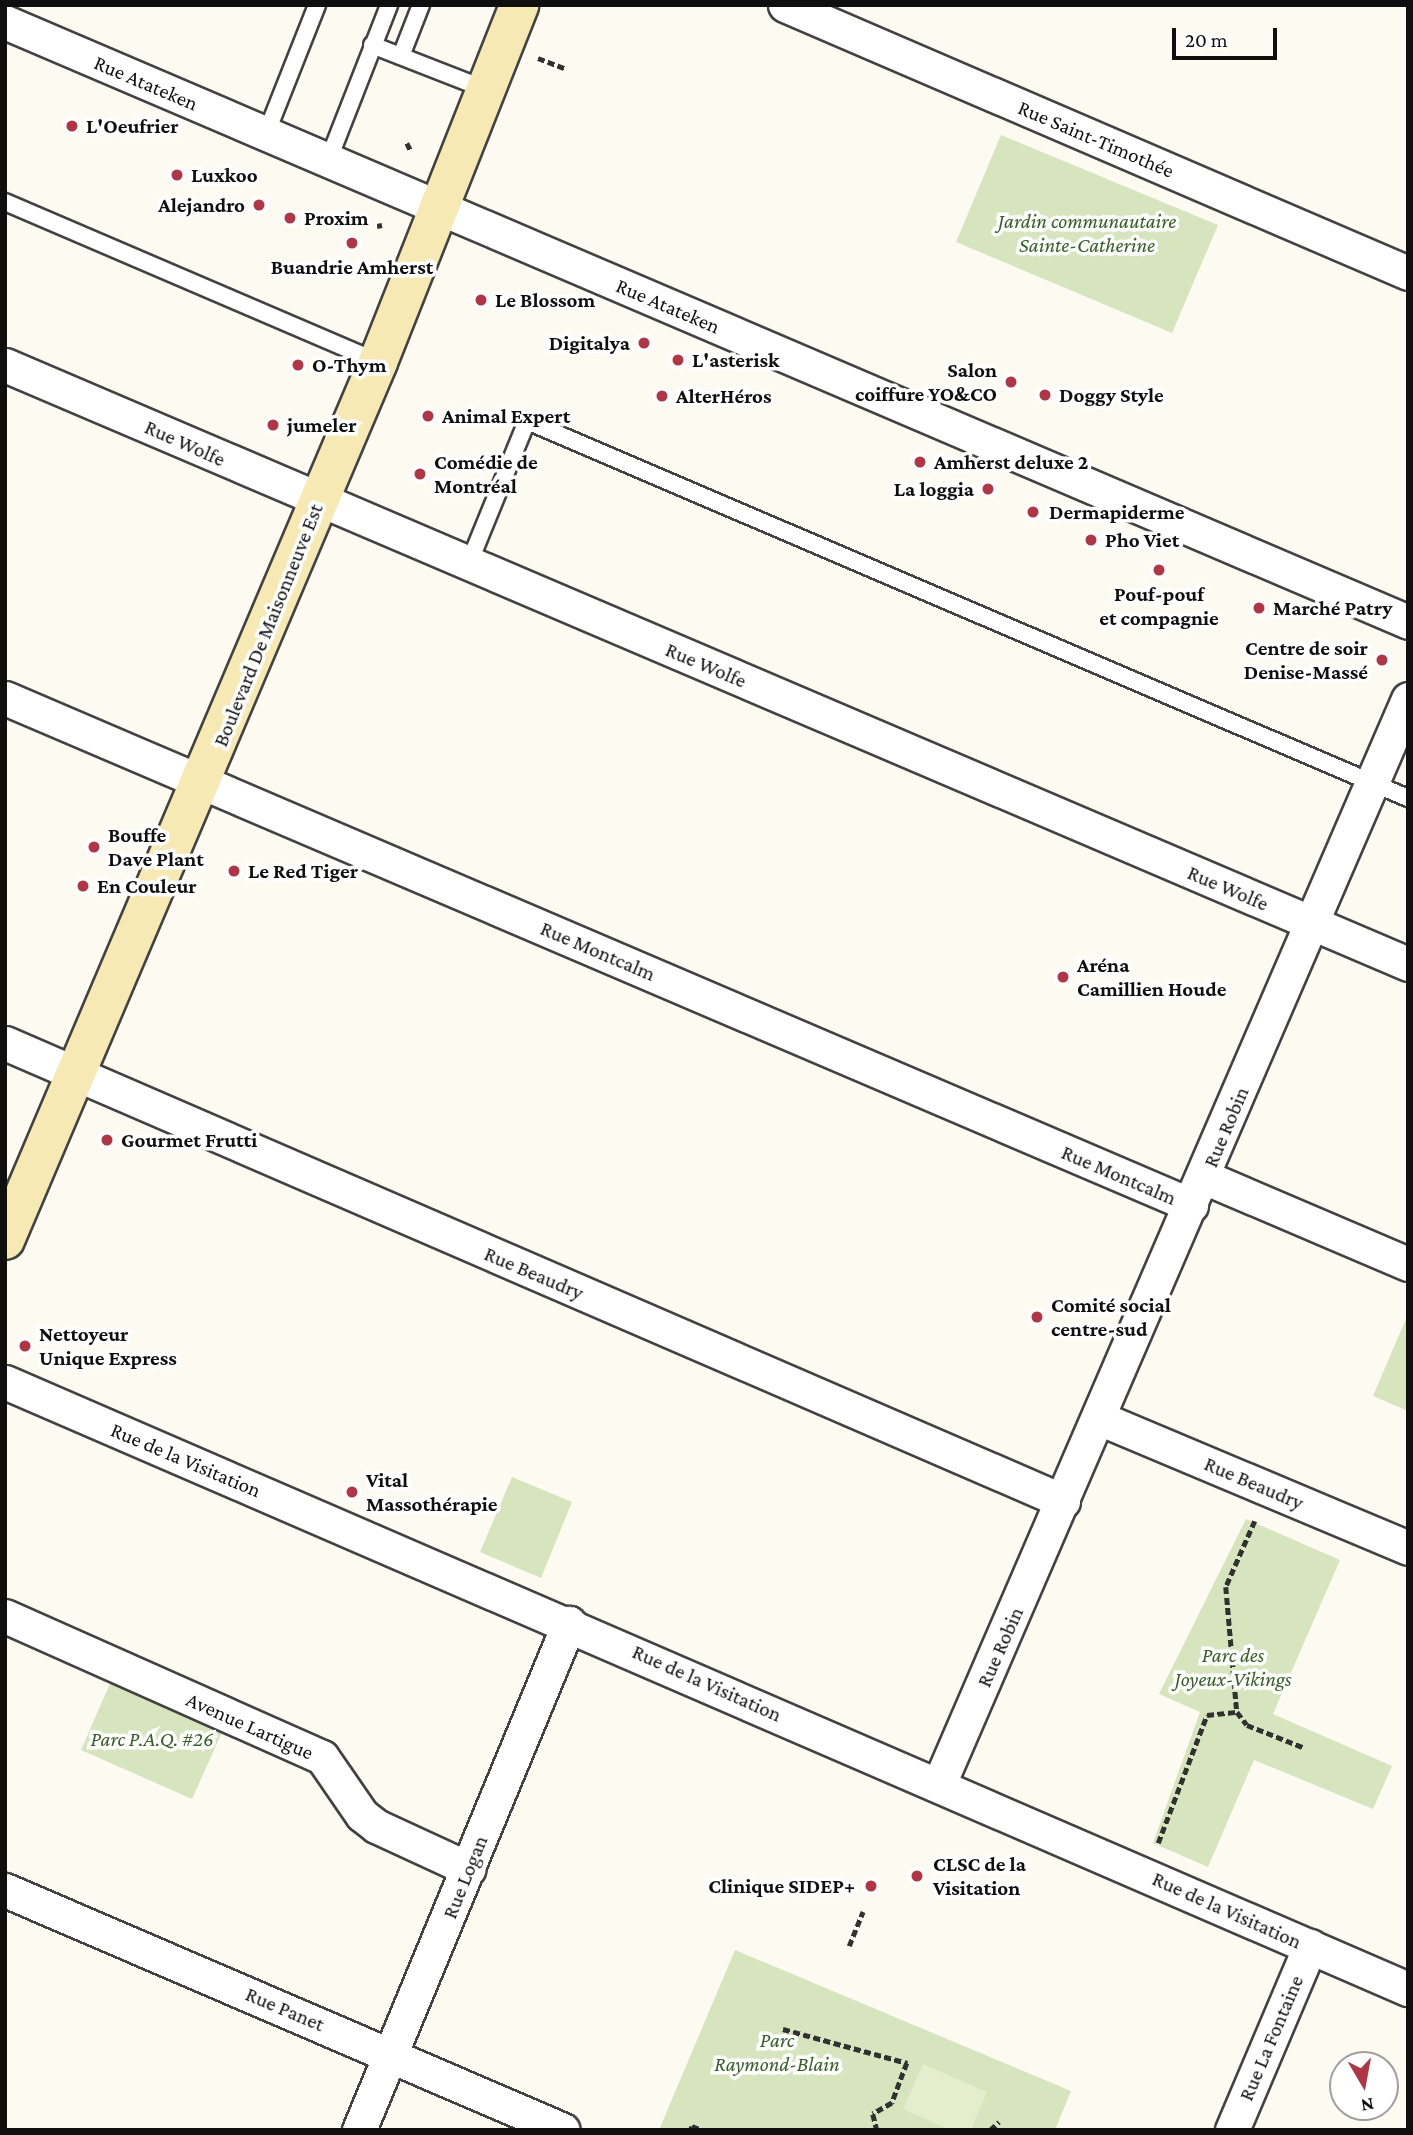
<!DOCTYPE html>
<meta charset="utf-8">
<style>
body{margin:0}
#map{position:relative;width:1413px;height:2135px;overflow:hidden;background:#fdfaf2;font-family:"Crimson Pro",serif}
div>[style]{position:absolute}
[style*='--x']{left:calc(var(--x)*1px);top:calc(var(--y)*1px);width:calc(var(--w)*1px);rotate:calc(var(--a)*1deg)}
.green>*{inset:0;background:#d6e5be}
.pitch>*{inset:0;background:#e5edcf}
.path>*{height:4.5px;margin-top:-2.25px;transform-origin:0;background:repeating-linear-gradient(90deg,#313131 0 7px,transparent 0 10.5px)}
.roads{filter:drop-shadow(2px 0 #424242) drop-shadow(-2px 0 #424242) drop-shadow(0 2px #424242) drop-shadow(0 -2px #424242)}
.lane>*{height:16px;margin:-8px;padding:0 8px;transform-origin:8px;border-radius:8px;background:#fff}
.street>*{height:33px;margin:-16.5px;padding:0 16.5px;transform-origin:16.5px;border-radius:16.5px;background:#fff}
.secondary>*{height:38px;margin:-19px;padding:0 19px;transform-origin:19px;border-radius:19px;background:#f6e9b4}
.dots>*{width:19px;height:19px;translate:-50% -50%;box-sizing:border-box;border:4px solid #fff;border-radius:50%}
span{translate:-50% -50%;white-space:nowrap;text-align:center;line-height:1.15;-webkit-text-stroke:7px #fff;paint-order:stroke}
.street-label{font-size:21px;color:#0f0f0f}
.poi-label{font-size:21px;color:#0f0f0f;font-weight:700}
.left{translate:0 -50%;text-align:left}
.right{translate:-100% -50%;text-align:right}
.park-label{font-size:21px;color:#366025;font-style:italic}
.frame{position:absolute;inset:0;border:7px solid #0f0f0f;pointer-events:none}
.north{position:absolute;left:1329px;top:2051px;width:70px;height:70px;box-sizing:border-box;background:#fff;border:2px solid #9f9f9f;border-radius:50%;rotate:170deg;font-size:19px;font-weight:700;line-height:28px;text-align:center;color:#0f0f0f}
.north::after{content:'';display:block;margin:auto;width:24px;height:32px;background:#b03545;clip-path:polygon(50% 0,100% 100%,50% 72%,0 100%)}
.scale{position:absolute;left:1172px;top:28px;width:105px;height:32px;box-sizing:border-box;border:4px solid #0f0f0f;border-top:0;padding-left:9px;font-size:21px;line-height:24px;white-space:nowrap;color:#0f0f0f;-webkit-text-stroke:5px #fff;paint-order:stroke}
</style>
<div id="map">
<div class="green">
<i style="clip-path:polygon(1001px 135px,1218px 225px,1172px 333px,956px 242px)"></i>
<i style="clip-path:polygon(1408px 1314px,1408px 1411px,1373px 1396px)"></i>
<i style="clip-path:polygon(512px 1477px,572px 1502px,541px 1578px,480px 1552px)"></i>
<i style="clip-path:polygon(1246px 1519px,1340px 1560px,1273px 1714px,1392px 1766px,1373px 1809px,1254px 1760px,1208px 1867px,1153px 1843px,1200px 1712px,1159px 1694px)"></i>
<i style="clip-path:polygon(112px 1679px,224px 1728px,192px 1799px,81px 1750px)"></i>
<i style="clip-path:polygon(735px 1950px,1071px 2091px,1055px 2130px,659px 2130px)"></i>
</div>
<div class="pitch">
<i style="clip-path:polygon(923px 2064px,987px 2092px,971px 2130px,950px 2130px,903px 2109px)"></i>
</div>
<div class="path">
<i style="--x:538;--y:58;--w:31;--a:21"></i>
<i style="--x:407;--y:143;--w:9;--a:63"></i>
<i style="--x:377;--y:226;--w:5;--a:-11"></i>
<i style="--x:1255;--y:1521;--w:72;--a:113.7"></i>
<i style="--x:1226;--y:1587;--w:125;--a:85"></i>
<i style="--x:1237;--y:1712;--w:16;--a:52"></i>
<i style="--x:1247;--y:1725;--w:62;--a:21.6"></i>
<i style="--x:1158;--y:1843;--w:137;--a:-69.1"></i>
<i style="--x:1207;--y:1715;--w:30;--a:-6"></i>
<i style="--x:849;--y:1946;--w:37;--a:-68"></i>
<i style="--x:783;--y:2029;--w:129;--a:15.3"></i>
<i style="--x:907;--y:2063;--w:43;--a:110.6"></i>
<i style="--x:892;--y:2103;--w:22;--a:150"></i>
<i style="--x:873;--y:2114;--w:16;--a:76"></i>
<i style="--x:690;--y:2130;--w:4;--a:-63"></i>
<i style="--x:692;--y:2126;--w:11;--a:22"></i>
<i style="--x:990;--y:2130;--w:12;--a:-42"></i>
</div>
<div class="roads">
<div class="lane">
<i style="--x:372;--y:45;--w:121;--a:21.3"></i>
<i style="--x:401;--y:56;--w:55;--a:-68.6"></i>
<i style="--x:266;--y:134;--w:139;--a:-68.4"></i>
<i style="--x:328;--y:161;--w:168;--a:-68.6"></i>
<i style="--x:5;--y:202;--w:406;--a:23.2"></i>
<i style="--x:469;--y:563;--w:153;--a:-67.8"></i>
<i style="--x:527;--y:421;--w:958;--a:23.17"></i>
</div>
<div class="street">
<i style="--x:785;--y:5;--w:678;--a:23.28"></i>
<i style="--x:5;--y:22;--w:1526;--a:23.15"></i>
<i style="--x:5;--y:365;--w:1526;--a:23.12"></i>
<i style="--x:5;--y:698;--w:1290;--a:23.15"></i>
<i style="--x:5;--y:1043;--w:1153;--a:23.41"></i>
<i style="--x:1204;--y:1177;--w:222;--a:23.1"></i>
<i style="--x:5;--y:1382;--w:1529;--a:23.4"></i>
<i style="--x:1099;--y:1418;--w:335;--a:22.8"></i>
<i style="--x:5;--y:1616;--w:347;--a:24"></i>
<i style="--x:322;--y:1757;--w:70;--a:55.4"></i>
<i style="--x:362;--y:1815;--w:18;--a:38"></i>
<i style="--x:376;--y:1826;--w:102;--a:24.8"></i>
<i style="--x:939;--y:1784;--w:1182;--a:-66.62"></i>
<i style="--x:5;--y:1890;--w:607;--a:23.27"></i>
<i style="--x:359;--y:2130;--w:549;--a:-67.5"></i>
<i style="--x:1232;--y:2130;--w:200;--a:-67"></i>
</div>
<div class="secondary">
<i style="--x:5;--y:1240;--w:954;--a:-66.98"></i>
<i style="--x:378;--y:362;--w:384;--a:-68.4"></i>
</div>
</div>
<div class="dots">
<i style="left:72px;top:126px;background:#b03545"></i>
<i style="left:177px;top:175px;background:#b03545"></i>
<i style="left:259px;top:205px;background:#b03545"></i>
<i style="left:290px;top:218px;background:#b03545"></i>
<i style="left:352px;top:243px;background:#b03545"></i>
<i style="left:481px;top:300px;background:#b03545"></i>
<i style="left:644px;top:343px;background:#b03545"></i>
<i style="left:678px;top:360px;background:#b03545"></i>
<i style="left:298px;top:365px;background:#b03545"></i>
<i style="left:1011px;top:382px;background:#b03545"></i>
<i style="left:1045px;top:395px;background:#b03545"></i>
<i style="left:662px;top:396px;background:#b03545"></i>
<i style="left:428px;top:416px;background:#b03545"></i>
<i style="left:273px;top:425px;background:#b03545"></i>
<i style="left:920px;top:462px;background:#b03545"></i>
<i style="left:420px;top:474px;background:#b03545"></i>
<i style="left:988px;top:489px;background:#b03545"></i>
<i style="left:1033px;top:512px;background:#b03545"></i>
<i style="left:1091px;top:540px;background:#b03545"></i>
<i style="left:1159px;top:570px;background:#b03545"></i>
<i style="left:1259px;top:608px;background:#b03545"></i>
<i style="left:1382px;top:660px;background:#b03545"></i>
<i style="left:94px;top:847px;background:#b03545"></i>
<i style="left:234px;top:871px;background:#b03545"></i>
<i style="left:83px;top:886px;background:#b03545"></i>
<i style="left:1063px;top:977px;background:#b03545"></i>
<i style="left:107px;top:1140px;background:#b03545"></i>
<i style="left:1037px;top:1317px;background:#b03545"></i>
<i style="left:25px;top:1346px;background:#b03545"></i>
<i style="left:352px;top:1492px;background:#b03545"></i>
<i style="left:917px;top:1876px;background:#b03545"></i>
<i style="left:871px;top:1886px;background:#b03545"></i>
</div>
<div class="street-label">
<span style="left:146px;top:83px;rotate:23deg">Rue Atateken</span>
<span style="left:1096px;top:139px;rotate:23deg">Rue Saint-Timothée</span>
<span style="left:668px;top:306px;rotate:23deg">Rue Atateken</span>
<span style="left:185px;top:443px;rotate:24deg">Rue Wolfe</span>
<span style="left:268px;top:625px;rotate:-68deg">Boulevard De Maisonneuve Est</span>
<span style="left:706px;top:665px;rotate:23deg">Rue Wolfe</span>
<span style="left:1228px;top:888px;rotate:23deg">Rue Wolfe</span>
<span style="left:598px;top:951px;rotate:23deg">Rue Montcalm</span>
<span style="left:1226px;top:1127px;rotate:-67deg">Rue Robin</span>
<span style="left:1119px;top:1175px;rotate:23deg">Rue Montcalm</span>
<span style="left:534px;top:1273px;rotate:23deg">Rue Beaudry</span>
<span style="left:186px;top:1460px;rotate:23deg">Rue de la Visitation</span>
<span style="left:1254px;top:1483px;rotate:23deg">Rue Beaudry</span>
<span style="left:1000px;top:1647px;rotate:-66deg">Rue Robin</span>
<span style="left:707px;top:1683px;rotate:24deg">Rue de la Visitation</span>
<span style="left:250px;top:1726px;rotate:24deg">Avenue Lartigue</span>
<span style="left:465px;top:1877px;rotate:-68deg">Rue Logan</span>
<span style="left:1227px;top:1910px;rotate:24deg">Rue de la Visitation</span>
<span style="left:285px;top:2009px;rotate:23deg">Rue Panet</span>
<span style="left:1271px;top:2038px;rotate:-67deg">Rue La Fontaine</span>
</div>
<div class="poi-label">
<span class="left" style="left:86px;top:126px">L'Oeufrier</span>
<span class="left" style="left:191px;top:175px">Luxkoo</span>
<span class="right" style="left:245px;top:205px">Alejandro</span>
<span class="left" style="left:304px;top:218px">Proxim</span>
<span style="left:352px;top:267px">Buandrie Amherst</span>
<span class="left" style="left:495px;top:300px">Le Blossom</span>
<span class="right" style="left:630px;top:343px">Digitalya</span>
<span class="left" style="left:692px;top:360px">L'asterisk</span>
<span class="left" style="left:312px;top:365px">O-Thym</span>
<span class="right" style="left:997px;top:382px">Salon<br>coiffure YO&amp;CO</span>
<span class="left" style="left:1059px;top:395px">Doggy Style</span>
<span class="left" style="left:676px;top:396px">AlterHéros</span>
<span class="left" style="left:442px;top:416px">Animal Expert</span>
<span class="left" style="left:287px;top:425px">jumeler</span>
<span class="left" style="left:434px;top:474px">Comédie de<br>Montréal</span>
<span class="left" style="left:934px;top:462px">Amherst deluxe 2</span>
<span class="right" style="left:974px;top:489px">La loggia</span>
<span class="left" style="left:1049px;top:512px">Dermapiderme</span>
<span class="left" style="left:1105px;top:540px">Pho Viet</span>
<span style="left:1159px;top:606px">Pouf-pouf<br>et compagnie</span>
<span class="left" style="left:1273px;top:608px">Marché Patry</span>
<span class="right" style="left:1368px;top:660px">Centre de soir<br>Denise-Massé</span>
<span class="left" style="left:108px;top:847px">Bouffe<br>Dave Plant</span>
<span class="left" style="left:248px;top:871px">Le Red Tiger</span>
<span class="left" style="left:97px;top:886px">En Couleur</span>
<span class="left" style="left:1077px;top:977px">Aréna<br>Camillien Houde</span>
<span class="left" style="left:121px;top:1140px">Gourmet Frutti</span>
<span class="left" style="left:1051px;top:1317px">Comité social<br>centre-sud</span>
<span class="left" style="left:39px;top:1346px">Nettoyeur<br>Unique Express</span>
<span class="left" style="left:366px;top:1492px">Vital<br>Massothérapie</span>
<span class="left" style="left:933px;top:1876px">CLSC de la<br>Visitation</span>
<span class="right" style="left:855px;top:1886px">Clinique SIDEP+</span>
</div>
<div class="park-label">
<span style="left:1087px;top:233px">Jardin communautaire<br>Sainte-Catherine</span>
<span style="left:1233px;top:1667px">Parc des<br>Joyeux-Vikings</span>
<span style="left:152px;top:1739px">Parc P.A.Q. #26</span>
<span style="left:777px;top:2052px">Parc<br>Raymond-Blain</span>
</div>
<div class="frame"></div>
<div class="north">N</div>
<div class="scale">20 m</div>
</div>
